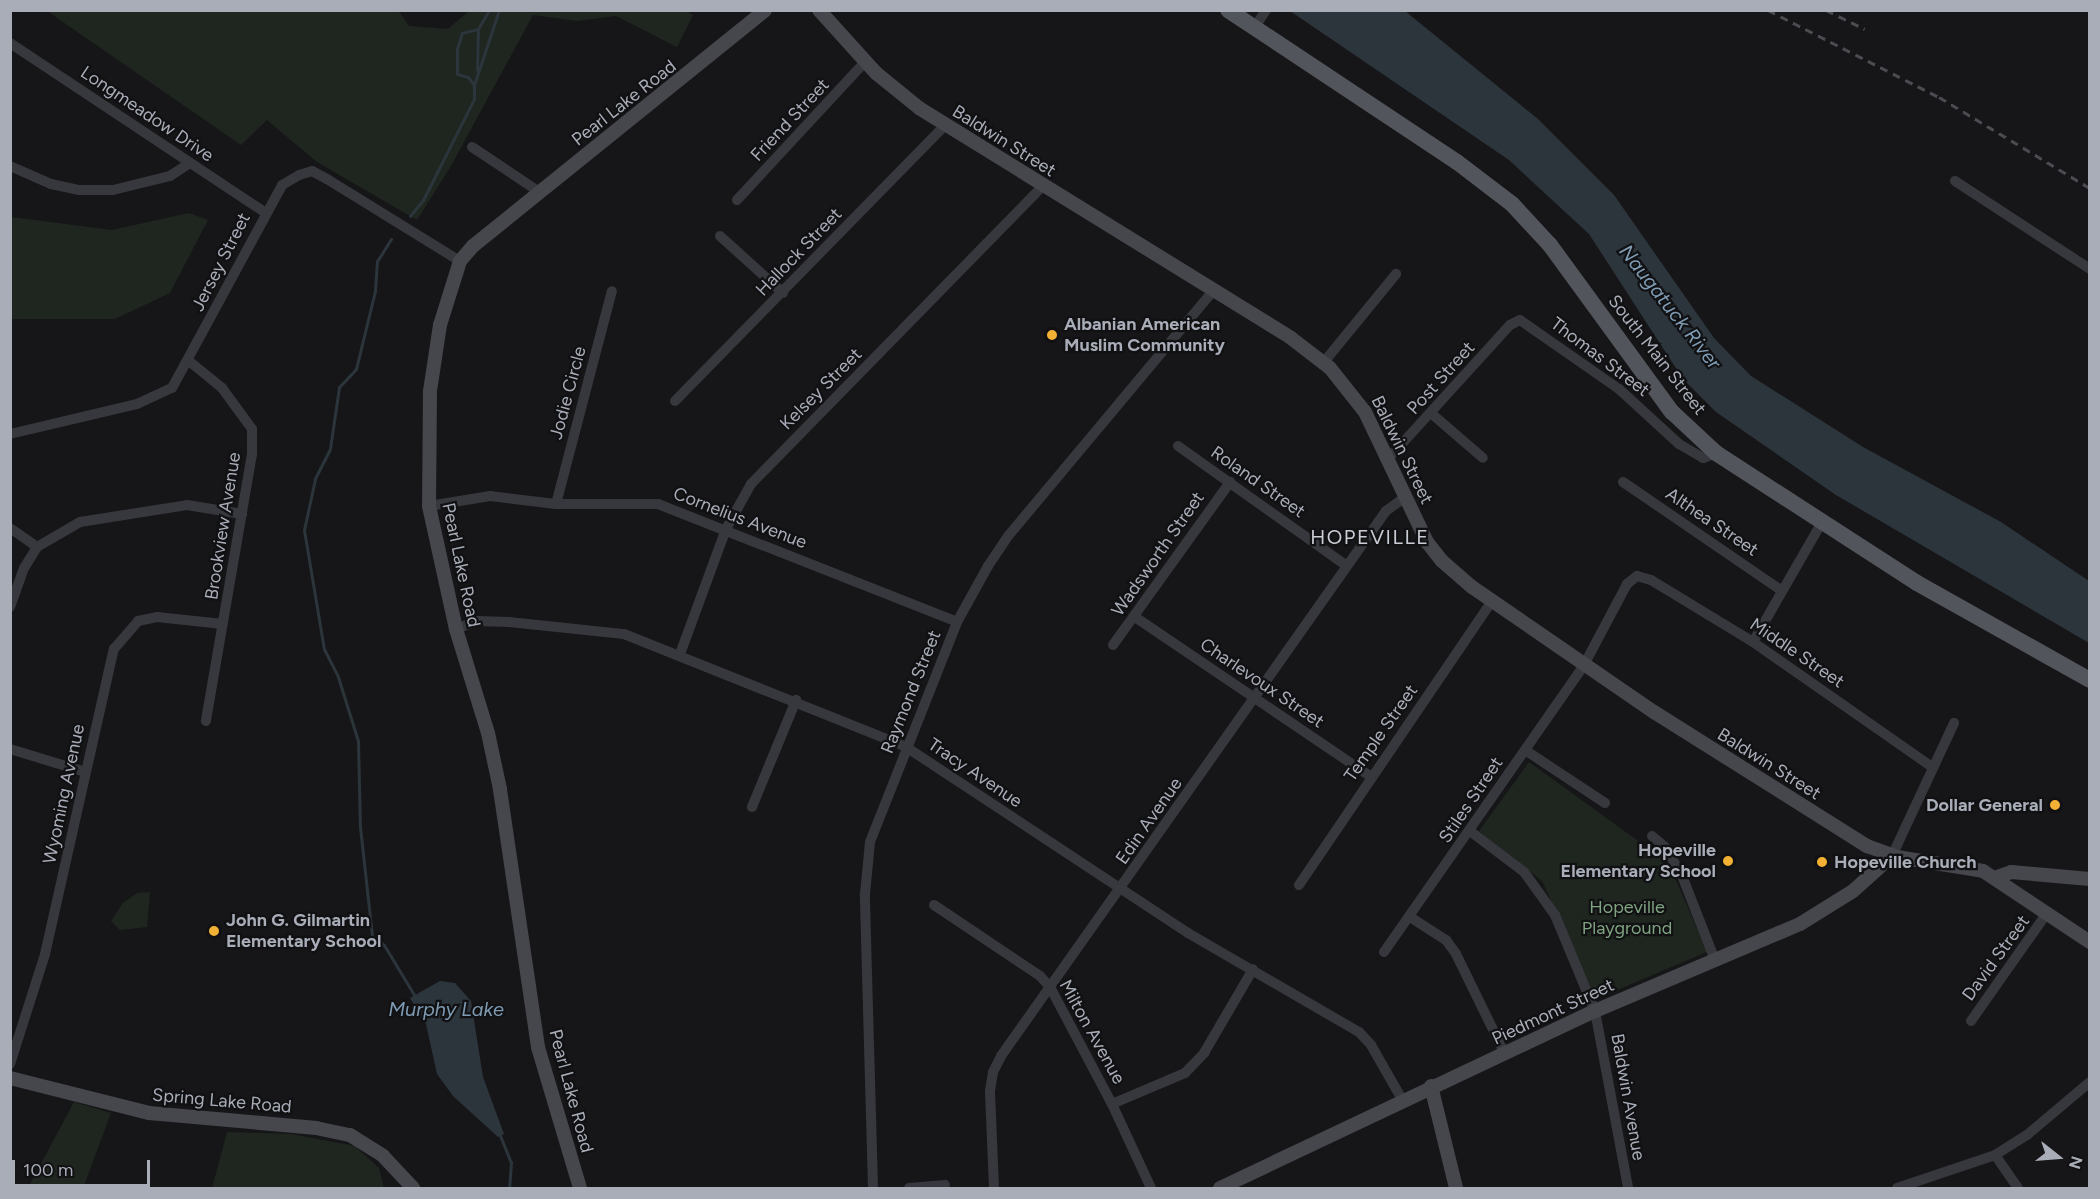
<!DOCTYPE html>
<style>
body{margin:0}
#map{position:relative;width:2100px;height:1199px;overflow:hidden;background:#161618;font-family:Figtree,sans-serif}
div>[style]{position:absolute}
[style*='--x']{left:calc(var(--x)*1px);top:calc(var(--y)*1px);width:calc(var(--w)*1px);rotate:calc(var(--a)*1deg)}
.green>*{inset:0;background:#1e261f}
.water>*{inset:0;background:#2c353c}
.stream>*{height:3px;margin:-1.5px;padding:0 1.5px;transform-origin:1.5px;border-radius:1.5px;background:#2c353c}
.street>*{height:10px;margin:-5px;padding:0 5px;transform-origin:5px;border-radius:5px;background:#37383d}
.secondary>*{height:14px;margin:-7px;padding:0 7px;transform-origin:7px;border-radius:7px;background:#45474d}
.primary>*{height:16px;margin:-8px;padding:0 8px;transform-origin:8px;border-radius:8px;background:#53555c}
.rail>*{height:3px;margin-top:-1.5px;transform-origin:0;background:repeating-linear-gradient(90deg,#4a4c52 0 8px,transparent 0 14px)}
.dots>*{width:16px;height:16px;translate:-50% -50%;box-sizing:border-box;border:3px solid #111113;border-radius:50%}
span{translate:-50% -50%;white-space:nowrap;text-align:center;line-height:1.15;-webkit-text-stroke:4.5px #111113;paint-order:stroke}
.street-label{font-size:18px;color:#a8adb8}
.poi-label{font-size:18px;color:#a8adb8;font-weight:700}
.left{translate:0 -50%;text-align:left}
.right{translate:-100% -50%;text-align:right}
.park-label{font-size:18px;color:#7fa381}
.water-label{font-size:20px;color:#7f9bb3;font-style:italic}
.neighbourhood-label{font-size:20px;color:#c9ccd4;letter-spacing:1.5px}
.frame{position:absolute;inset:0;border:12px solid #a8adb8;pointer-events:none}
.north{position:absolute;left:2028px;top:1127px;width:60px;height:60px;-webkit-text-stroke:4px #111113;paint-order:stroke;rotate:107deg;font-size:16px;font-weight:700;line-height:24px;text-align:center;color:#a8adb8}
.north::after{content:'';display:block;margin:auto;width:21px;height:27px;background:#a8adb8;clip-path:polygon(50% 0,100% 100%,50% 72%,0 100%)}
.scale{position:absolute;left:12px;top:1160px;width:138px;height:27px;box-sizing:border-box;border:3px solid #a8adb8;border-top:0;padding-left:8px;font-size:18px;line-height:21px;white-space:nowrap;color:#a8adb8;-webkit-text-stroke:4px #111113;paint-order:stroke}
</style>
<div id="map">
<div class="green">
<i style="clip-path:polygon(398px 10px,409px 26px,448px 29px,469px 11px,685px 10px,693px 15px,677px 47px,616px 16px,577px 21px,533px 15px,451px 166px,417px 220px,317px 162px,267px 120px,241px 145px,47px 11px)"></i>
<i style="clip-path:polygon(189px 213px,208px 220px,170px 293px,115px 319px,11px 319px,11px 217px,112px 230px)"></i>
<i style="clip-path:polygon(1529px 762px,1659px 856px,1676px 880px,1707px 952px,1596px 999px,1542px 881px,1479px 831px)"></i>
<i style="clip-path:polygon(150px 892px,147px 927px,120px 930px,111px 921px,123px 903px,137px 893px)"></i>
<i style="clip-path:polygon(74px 1102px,111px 1113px,83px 1188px,28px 1188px)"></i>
<i style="clip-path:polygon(227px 1132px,291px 1134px,355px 1146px,379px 1168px,384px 1188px,212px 1188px)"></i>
</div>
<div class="water">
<i style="clip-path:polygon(1405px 11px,1538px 119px,1614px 195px,1714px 338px,1751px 376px,1863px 447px,2001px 522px,2089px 581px,2089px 643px,1836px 495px,1716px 412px,1683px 379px,1589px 234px,1509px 160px,1290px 11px)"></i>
<i style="clip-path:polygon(440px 981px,455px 983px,471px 1001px,483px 1077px,504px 1134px,498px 1137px,453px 1096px,437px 1074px,426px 1024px,410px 998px)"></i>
</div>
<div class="stream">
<i style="--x:477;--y:70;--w:40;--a:-88.6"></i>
<i style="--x:474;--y:85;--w:79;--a:-71.6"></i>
<i style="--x:410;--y:216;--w:21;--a:-51"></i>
<i style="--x:423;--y:200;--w:113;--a:-63.2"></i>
<i style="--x:474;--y:99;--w:14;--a:-90"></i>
<i style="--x:474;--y:85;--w:10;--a:-127"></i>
<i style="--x:468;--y:77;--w:11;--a:-165"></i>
<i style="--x:457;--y:74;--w:25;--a:-90"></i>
<i style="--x:457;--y:49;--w:17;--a:-73"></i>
<i style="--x:462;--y:33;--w:16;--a:-14"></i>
<i style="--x:478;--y:29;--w:22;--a:-60"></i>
<i style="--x:391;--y:239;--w:26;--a:122"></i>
<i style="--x:377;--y:261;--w:30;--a:94"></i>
<i style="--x:375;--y:291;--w:80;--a:103.7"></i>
<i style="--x:356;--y:369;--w:25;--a:133"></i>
<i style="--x:339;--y:387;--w:63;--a:98.3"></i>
<i style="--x:330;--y:449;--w:34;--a:117"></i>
<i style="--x:315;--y:479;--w:52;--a:102.2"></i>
<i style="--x:304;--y:530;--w:121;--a:80.5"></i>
<i style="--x:324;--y:649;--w:31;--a:63"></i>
<i style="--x:338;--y:677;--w:67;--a:72.6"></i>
<i style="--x:358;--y:741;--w:86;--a:88.7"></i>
<i style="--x:360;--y:827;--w:110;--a:83.7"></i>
<i style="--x:372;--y:936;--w:15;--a:37"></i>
<i style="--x:384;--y:945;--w:62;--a:58.9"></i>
<i style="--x:499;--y:1133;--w:31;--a:68"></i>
<i style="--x:511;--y:1162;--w:26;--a:94"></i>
</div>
<div class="street">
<i style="--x:1254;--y:28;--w:22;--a:-56"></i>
<i style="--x:10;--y:43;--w:307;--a:33.6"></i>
<i style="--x:472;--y:147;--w:79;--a:33.7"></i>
<i style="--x:10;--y:166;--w:45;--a:23.7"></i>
<i style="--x:51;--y:184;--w:29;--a:12"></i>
<i style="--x:79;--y:190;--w:34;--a:0"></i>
<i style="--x:113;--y:190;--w:59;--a:-13.8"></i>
<i style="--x:170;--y:176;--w:24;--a:-33"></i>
<i style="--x:1955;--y:181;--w:161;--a:33.1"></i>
<i style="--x:737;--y:200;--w:188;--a:-47.2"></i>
<i style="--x:720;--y:236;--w:85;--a:42.1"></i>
<i style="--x:189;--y:361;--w:43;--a:39.3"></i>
<i style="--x:222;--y:388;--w:51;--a:53.8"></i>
<i style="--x:252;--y:429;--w:25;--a:90"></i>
<i style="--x:252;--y:454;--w:271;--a:99.8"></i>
<i style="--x:1324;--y:362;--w:114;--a:-50.7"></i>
<i style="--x:675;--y:401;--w:386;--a:-45.6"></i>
<i style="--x:1432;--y:414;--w:67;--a:40.8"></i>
<i style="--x:10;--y:434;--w:130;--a:-13.3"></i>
<i style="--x:137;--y:404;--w:38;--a:-25"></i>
<i style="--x:172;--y:388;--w:231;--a:-61.5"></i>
<i style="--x:282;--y:185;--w:20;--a:-30"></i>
<i style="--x:299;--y:175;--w:14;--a:-17"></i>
<i style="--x:312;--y:171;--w:17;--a:28"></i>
<i style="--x:327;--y:179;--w:156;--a:31.7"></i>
<i style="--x:1178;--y:446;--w:207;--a:35.4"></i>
<i style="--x:1388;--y:459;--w:181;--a:-47.7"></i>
<i style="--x:1510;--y:325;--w:11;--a:-27"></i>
<i style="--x:1520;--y:320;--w:121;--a:34.9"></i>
<i style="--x:1619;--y:389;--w:81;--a:42.5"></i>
<i style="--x:1679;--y:444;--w:28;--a:30"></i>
<i style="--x:1703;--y:458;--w:14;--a:-21"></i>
<i style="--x:1623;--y:482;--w:191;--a:34.4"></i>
<i style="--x:556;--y:504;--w:220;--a:-75.3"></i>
<i style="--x:429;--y:506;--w:62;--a:-9.3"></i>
<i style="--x:490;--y:496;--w:66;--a:6.9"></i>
<i style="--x:556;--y:504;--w:102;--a:0"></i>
<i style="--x:658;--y:504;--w:321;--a:21.5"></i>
<i style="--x:10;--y:528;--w:33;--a:35"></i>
<i style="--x:10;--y:607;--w:41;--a:-70.3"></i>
<i style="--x:24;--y:568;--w:25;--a:-58"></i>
<i style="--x:37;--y:547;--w:50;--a:-30.2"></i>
<i style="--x:80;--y:522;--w:108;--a:-9"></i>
<i style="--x:187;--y:505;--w:56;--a:9.3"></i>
<i style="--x:1135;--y:617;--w:284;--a:34.1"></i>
<i style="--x:456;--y:629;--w:22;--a:-21"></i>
<i style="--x:477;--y:621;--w:32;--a:2"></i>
<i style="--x:509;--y:622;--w:116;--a:6"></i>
<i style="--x:624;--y:634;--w:304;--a:21.8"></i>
<i style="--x:906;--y:747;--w:338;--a:33.4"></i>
<i style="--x:1188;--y:933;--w:198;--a:30.1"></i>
<i style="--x:1359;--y:1032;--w:18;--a:47"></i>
<i style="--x:1371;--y:1045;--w:64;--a:60.3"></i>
<i style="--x:1753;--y:642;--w:138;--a:-60.1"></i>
<i style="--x:1113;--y:645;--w:201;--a:-54.3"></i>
<i style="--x:680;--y:654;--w:133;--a:-69.8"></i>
<i style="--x:726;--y:529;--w:51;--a:-60.9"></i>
<i style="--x:751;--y:484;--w:417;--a:-45.6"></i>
<i style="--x:10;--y:749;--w:78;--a:17"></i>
<i style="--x:1525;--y:750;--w:96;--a:33.5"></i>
<i style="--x:752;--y:807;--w:116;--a:-67.6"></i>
<i style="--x:1470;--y:831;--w:68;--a:37.2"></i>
<i style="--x:1524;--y:872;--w:53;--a:54.2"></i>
<i style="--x:1555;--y:915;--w:104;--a:67.4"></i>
<i style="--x:1595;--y:1011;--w:180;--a:79.4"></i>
<i style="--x:1652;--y:836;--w:16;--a:40"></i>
<i style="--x:1664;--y:846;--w:32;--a:58"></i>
<i style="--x:1681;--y:873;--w:93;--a:68.7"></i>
<i style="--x:1892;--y:856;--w:147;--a:-65"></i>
<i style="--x:1299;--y:885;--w:343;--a:-55.8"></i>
<i style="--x:934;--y:905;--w:128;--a:33.8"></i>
<i style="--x:1040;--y:976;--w:15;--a:48"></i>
<i style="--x:1050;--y:987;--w:132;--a:62.1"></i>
<i style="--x:1112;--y:1104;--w:93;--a:65.1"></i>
<i style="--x:1410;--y:917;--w:43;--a:32.6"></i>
<i style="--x:1446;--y:940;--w:17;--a:54"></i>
<i style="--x:1456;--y:954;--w:111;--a:63.9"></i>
<i style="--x:1384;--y:952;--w:350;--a:-55.1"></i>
<i style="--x:1584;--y:665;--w:92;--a:-62"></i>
<i style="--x:1627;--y:584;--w:13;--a:-39"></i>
<i style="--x:1637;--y:576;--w:15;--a:16"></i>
<i style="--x:1651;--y:580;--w:119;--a:31.3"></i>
<i style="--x:1753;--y:642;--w:218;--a:34.9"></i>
<i style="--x:1971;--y:1021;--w:132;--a:-54.9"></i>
<i style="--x:10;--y:1064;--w:115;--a:-72.3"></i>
<i style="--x:45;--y:954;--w:313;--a:-77.3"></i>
<i style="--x:114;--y:649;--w:37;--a:-49"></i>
<i style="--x:138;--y:621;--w:19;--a:-12"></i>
<i style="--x:157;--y:617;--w:66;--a:6.1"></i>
<i style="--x:1112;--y:1104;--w:79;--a:-23"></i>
<i style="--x:1185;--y:1073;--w:28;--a:-46"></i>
<i style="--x:1204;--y:1053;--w:97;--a:-59.7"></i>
<i style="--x:1995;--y:1155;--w:40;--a:55.1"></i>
<i style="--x:873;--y:1188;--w:294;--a:-91.6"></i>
<i style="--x:865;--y:894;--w:52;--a:-84.5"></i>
<i style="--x:870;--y:842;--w:237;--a:-68.4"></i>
<i style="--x:957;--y:622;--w:64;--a:-61"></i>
<i style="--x:988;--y:566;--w:37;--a:-56"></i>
<i style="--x:1009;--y:535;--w:318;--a:-50.1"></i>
<i style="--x:909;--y:1188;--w:36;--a:-5"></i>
<i style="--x:994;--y:1188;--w:97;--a:-92.4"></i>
<i style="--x:990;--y:1091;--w:19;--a:-81"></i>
<i style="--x:993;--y:1072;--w:18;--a:-63"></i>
<i style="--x:1001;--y:1056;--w:667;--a:-54.76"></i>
<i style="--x:1386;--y:511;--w:24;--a:-36"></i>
<i style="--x:1897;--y:1188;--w:103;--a:-18.6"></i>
<i style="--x:1995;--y:1155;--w:38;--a:-32"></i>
<i style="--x:2027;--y:1135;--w:82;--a:-40.1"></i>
</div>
<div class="secondary">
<i style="--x:819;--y:10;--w:85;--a:47.9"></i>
<i style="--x:876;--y:73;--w:55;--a:39.1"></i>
<i style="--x:919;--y:108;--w:437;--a:31.7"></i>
<i style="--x:1291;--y:338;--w:49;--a:37.6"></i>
<i style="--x:1330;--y:368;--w:56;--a:51.5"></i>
<i style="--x:1365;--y:412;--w:144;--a:64.5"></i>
<i style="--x:1427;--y:542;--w:24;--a:52"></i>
<i style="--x:1442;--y:561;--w:40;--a:41"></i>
<i style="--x:1472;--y:587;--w:221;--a:34.5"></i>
<i style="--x:1654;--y:712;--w:252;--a:32.2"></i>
<i style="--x:1867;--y:846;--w:32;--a:20"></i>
<i style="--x:1897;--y:857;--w:87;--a:9.2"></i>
<i style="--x:1983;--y:871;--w:128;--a:33.6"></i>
<i style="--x:1994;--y:878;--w:18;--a:-19"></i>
<i style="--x:2011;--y:872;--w:79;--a:5.1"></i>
<i style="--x:10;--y:1078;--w:143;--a:14.1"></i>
<i style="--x:149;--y:1113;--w:168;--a:5.1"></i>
<i style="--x:316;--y:1128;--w:35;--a:12"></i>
<i style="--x:350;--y:1135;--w:39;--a:32"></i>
<i style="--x:383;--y:1156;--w:44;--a:46.8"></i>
<i style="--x:1431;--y:1086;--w:105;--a:76.2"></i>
<i style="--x:580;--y:1188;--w:147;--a:-106.6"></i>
<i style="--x:538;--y:1047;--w:261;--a:-98.4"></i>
<i style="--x:500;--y:789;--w:57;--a:-102.1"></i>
<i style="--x:488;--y:733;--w:109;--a:-107.1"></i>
<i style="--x:456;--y:629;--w:126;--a:-102.4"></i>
<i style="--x:429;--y:506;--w:115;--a:-89.5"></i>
<i style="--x:430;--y:391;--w:67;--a:-81.4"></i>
<i style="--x:440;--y:325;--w:67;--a:-72.6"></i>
<i style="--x:460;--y:261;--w:20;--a:-49"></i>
<i style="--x:473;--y:246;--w:375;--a:-38.9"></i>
<i style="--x:1220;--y:1188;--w:415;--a:-25.3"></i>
<i style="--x:1595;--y:1011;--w:223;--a:-23"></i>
<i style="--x:1800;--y:924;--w:62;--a:-31.9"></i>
<i style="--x:1853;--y:891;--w:52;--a:-41.9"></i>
</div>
<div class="primary">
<i style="--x:1228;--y:10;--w:275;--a:33.6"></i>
<i style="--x:1457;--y:162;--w:69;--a:37.4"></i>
<i style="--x:1512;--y:204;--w:56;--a:47.2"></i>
<i style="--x:1550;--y:245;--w:207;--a:53.9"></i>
<i style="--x:1672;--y:412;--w:60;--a:43"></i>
<i style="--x:1716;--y:453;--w:239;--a:32.9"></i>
<i style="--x:1917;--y:583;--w:198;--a:29.3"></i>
</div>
<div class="rail">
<i style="--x:1768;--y:10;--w:192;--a:27"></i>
<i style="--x:1939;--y:97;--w:176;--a:31.1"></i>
<i style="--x:1826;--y:10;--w:43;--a:26"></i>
</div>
<div class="dots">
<i style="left:1052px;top:335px;background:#f2b134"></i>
<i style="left:2055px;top:805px;background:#f2b134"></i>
<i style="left:1728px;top:861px;background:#f2b134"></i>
<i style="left:1822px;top:862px;background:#f2b134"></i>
<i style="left:214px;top:931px;background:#f2b134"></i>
</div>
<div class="street-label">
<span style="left:624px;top:103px;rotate:-38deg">Pearl Lake Road</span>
<span style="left:147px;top:114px;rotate:34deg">Longmeadow Drive</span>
<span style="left:790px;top:120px;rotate:-47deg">Friend Street</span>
<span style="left:1004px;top:141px;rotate:32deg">Baldwin Street</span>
<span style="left:799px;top:252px;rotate:-46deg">Hallock Street</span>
<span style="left:221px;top:262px;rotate:-63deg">Jersey Street</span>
<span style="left:1657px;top:355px;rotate:52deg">South Main Street</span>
<span style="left:1600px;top:357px;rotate:37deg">Thomas Street</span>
<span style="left:1441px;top:378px;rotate:-48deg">Post Street</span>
<span style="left:821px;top:389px;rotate:-45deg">Kelsey Street</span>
<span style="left:568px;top:393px;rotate:-75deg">Jodie Circle</span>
<span style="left:1402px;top:450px;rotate:64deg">Baldwin Street</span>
<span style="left:1258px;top:482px;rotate:35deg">Roland Street</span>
<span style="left:740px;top:518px;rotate:21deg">Cornelius Avenue</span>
<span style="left:1712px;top:522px;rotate:34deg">Althea Street</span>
<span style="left:223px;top:526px;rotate:-81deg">Brookview Avenue</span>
<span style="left:1158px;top:554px;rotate:-55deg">Wadsworth Street</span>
<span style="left:461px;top:565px;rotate:78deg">Pearl Lake Road</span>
<span style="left:1797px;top:653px;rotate:34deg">Middle Street</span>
<span style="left:1262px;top:683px;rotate:34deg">Charlevoux Street</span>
<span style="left:911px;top:692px;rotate:-68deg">Raymond Street</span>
<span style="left:1381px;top:733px;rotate:-55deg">Temple Street</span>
<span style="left:1769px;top:764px;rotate:32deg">Baldwin Street</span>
<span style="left:975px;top:773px;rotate:34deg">Tracy Avenue</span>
<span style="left:64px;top:794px;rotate:-78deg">Wyoming Avenue</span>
<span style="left:1471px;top:800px;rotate:-56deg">Stiles Street</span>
<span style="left:1149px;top:821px;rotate:-55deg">Edin Avenue</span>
<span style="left:1996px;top:958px;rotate:-54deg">David Street</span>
<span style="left:1553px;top:1012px;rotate:-25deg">Piedmont Street</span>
<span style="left:1092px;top:1032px;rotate:61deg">Milton Avenue</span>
<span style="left:571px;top:1091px;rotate:75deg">Pearl Lake Road</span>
<span style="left:1628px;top:1097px;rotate:80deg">Baldwin Avenue</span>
<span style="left:222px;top:1101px;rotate:5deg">Spring Lake Road</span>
</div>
<div class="poi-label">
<span class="left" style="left:1064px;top:335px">Albanian American<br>Muslim Community</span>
<span class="right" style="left:2043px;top:805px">Dollar General</span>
<span class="right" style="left:1716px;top:861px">Hopeville<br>Elementary School</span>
<span class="left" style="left:1834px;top:862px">Hopeville Church</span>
<span class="left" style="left:226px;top:931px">John G. Gilmartin<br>Elementary School</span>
</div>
<div class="park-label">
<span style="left:1627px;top:918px">Hopeville<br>Playground</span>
</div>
<div class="water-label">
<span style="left:1670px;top:307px;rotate:52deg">Naugatuck River</span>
<span style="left:446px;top:1009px">Murphy Lake</span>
</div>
<div class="neighbourhood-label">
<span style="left:1370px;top:537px">HOPEVILLE</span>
</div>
<div class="frame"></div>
<div class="north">N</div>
<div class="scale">100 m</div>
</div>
